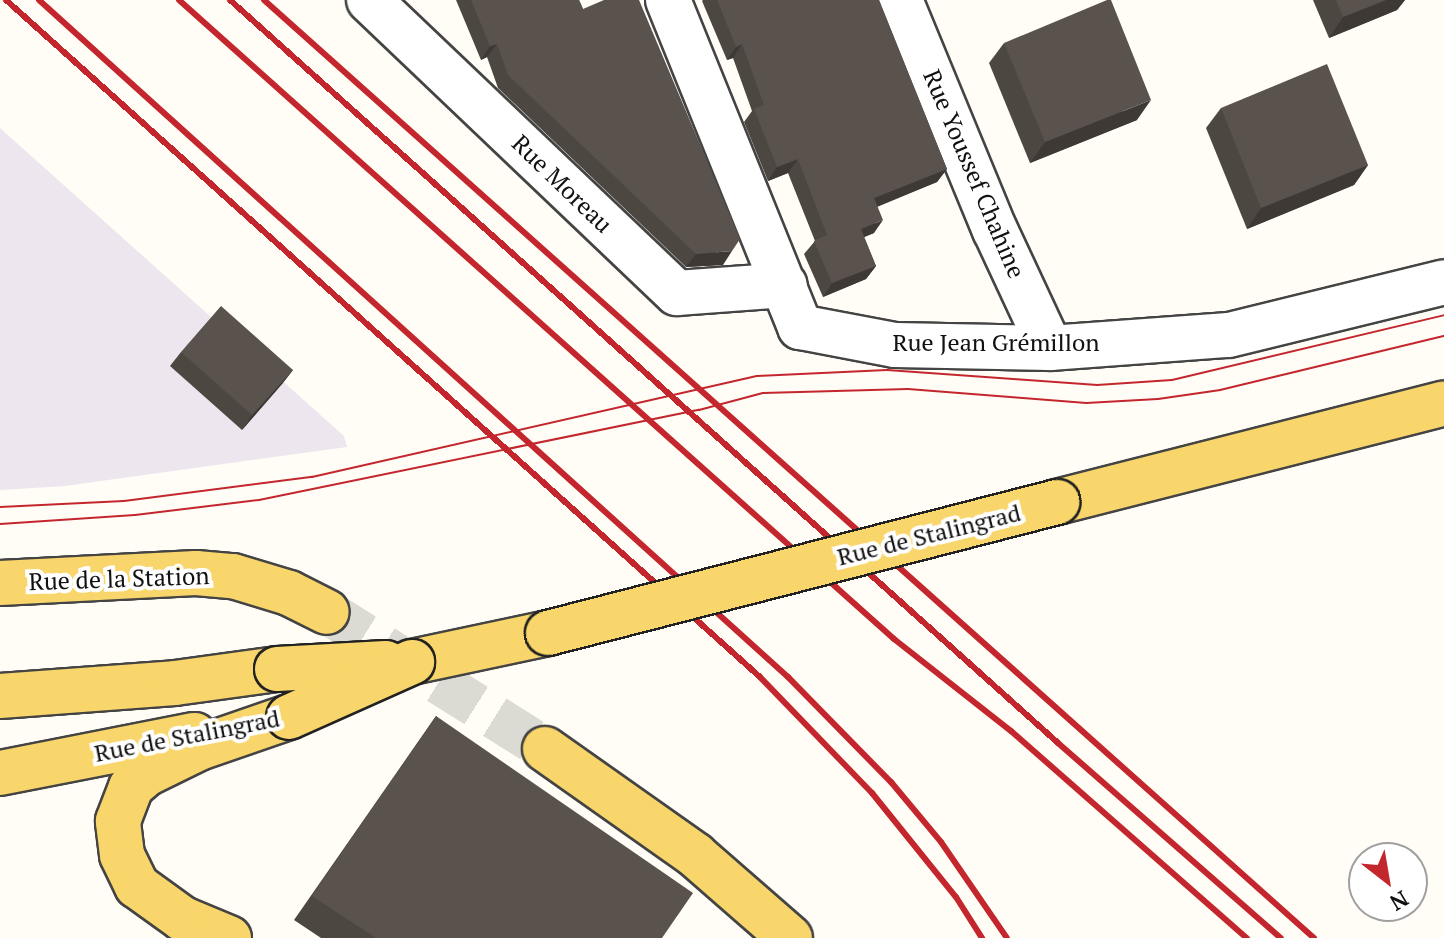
<!DOCTYPE html>
<meta charset="utf-8">
<style>
body{margin:0}
#map{position:relative;width:1444px;height:938px;overflow:hidden;background:#fffdf5;font-family:"PT Serif",serif}
div>[style]{position:absolute}
[style*='--x']{left:calc(var(--x)*1px);top:calc(var(--y)*1px);width:calc(var(--w)*1px);rotate:calc(var(--a)*1deg)}
.industrial>*{inset:0;background:#eee6ef}
.major-tunnel>*{height:44px;margin-top:-22px;transform-origin:0;background:repeating-linear-gradient(90deg,#dbdad3 0 44px,transparent 0 66px)}
.roads{filter:drop-shadow(2px 0 #444) drop-shadow(-2px 0 #444) drop-shadow(0 2px #444) drop-shadow(0 -2px #444)}
.minor>*{height:44px;margin:-22px;padding:0 22px;transform-origin:22px;border-radius:22px;background:#fff}
.major>*{height:44px;margin:-22px;padding:0 22px;transform-origin:22px;border-radius:22px;background:#f9d66b}
.tram>*{height:2px;margin:-1px;padding:0 1px;transform-origin:1px;border-radius:1px;background:#c4262e}
.rail>*{height:6px;margin:-3px;padding:0 3px;transform-origin:3px;border-radius:3px;background:#c4262e}
.bridges{filter:drop-shadow(2px 0 #222) drop-shadow(-2px 0 #222) drop-shadow(0 2px #222) drop-shadow(0 -2px #222)}
.major-bridge>*{height:44px;margin:-22px;padding:0 22px;transform-origin:22px;border-radius:22px;background:#f9d66b}
.wall>*{inset:0;background:#4d4742}
.shaded-wall>*{inset:0;background:#3f3936}
.building>*{inset:0;background:#5a524d}
span{translate:-50% -50%;white-space:nowrap;text-align:center;line-height:1.15;-webkit-text-stroke:8px #fff;paint-order:stroke}
.street-label{font-size:24px;color:#111}
.north{position:absolute;left:1348px;top:842px;width:80px;height:80px;box-sizing:border-box;background:#fff;border:2px solid #a0a0a0;border-radius:50%;rotate:149deg;font-size:22px;font-weight:700;line-height:32px;text-align:center;color:#111}
.north::after{content:'';display:block;margin:auto;width:28px;height:36px;background:#c4262e;clip-path:polygon(50% 0,100% 100%,50% 72%,0 100%)}
</style>
<div id="map">
<div class="industrial">
<i style="clip-path:polygon(0 128px,344px 436px,347px 447px,65px 486px,0 490px)"></i>
</div>
<div class="major-tunnel">
<i style="--x:327;--y:612;--w:257;--a:32.1"></i>
</div>
<div class="roads">
<div class="minor">
<i style="--x:369;--y:0;--w:425;--a:43.6"></i>
<i style="--x:677;--y:293;--w:108;--a:-4.2"></i>
<i style="--x:668;--y:0;--w:353;--a:68"></i>
<i style="--x:800;--y:327;--w:97;--a:10.7"></i>
<i style="--x:895;--y:345;--w:155;--a:1.1"></i>
<i style="--x:1050;--y:348;--w:179;--a:-4.2"></i>
<i style="--x:1229;--y:335;--w:221;--a:-13.8"></i>
<i style="--x:900;--y:0;--w:249;--a:67.6"></i>
<i style="--x:995;--y:230;--w:130;--a:65"></i>
</div>
<div class="major">
<i style="--x:1057;--y:502;--w:399;--a:-14.3"></i>
<i style="--x:0;--y:583;--w:196;--a:-2.9"></i>
<i style="--x:196;--y:573;--w:37;--a:5"></i>
<i style="--x:233;--y:576;--w:59;--a:16.9"></i>
<i style="--x:289;--y:593;--w:42;--a:26.6"></i>
<i style="--x:412;--y:662;--w:139;--a:-12"></i>
<i style="--x:0;--y:696;--w:175;--a:-4.2"></i>
<i style="--x:175;--y:683;--w:103;--a:-7.8"></i>
<i style="--x:545;--y:749;--w:184;--a:35.2"></i>
<i style="--x:695;--y:855;--w:126;--a:41.1"></i>
<i style="--x:0;--y:773;--w:198;--a:-11.1"></i>
<i style="--x:229;--y:938;--w:50;--a:-157.6"></i>
<i style="--x:183;--y:919;--w:57;--a:-144.3"></i>
<i style="--x:137;--y:886;--w:34;--a:-116"></i>
<i style="--x:122;--y:855;--w:34;--a:-97"></i>
<i style="--x:118;--y:821;--w:36;--a:-69"></i>
<i style="--x:131;--y:787;--w:20;--a:-41"></i>
<i style="--x:146;--y:774;--w:59;--a:-26.1"></i>
<i style="--x:199;--y:748;--w:95;--a:-19"></i>
</div>
</div>
<div class="tram">
<i style="--x:0;--y:507;--w:124;--a:-2.8"></i>
<i style="--x:124;--y:501;--w:190;--a:-7.3"></i>
<i style="--x:312;--y:477;--w:456;--a:-12.8"></i>
<i style="--x:757;--y:376;--w:130;--a:-2.6"></i>
<i style="--x:887;--y:370;--w:211;--a:4.1"></i>
<i style="--x:1097;--y:385;--w:75;--a:-3.8"></i>
<i style="--x:1172;--y:380;--w:280;--a:-13.4"></i>
<i style="--x:0;--y:524;--w:135;--a:-3.8"></i>
<i style="--x:135;--y:515;--w:125;--a:-6.9"></i>
<i style="--x:259;--y:500;--w:449;--a:-11.6"></i>
<i style="--x:699;--y:410;--w:66;--a:-14.9"></i>
<i style="--x:763;--y:393;--w:145;--a:-1.6"></i>
<i style="--x:908;--y:389;--w:179;--a:4.5"></i>
<i style="--x:1086;--y:403;--w:72;--a:-3.2"></i>
<i style="--x:1158;--y:399;--w:63;--a:-8.3"></i>
<i style="--x:1220;--y:390;--w:230;--a:-13.6"></i>
</div>
<div class="rail">
<i style="--x:6;--y:0;--w:1013;--a:41.92"></i>
<i style="--x:760;--y:677;--w:161;--a:46"></i>
<i style="--x:872;--y:793;--w:134;--a:51.1"></i>
<i style="--x:956;--y:897;--w:49;--a:57.6"></i>
<i style="--x:39;--y:0;--w:1010;--a:42.11"></i>
<i style="--x:788;--y:677;--w:147;--a:45.6"></i>
<i style="--x:891;--y:782;--w:78;--a:50.2"></i>
<i style="--x:941;--y:842;--w:116;--a:55.5"></i>
<i style="--x:179;--y:0;--w:959;--a:41.79"></i>
<i style="--x:894;--y:639;--w:149;--a:38.2"></i>
<i style="--x:1011;--y:731;--w:314;--a:41.3"></i>
<i style="--x:230;--y:0;--w:1112;--a:41.9"></i>
<i style="--x:1058;--y:743;--w:296;--a:41.2"></i>
<i style="--x:264;--y:0;--w:1408;--a:41.78"></i>
</div>
<div class="bridges">
<div class="major-bridge">
<i style="--x:548;--y:633;--w:526;--a:-14.43"></i>
<i style="--x:277;--y:669;--w:109;--a:-3.2"></i>
<i style="--x:289;--y:717;--w:135;--a:-24.1"></i>
</div>
</div>
<div class="wall">
<i style="clip-path:polygon(456px 0,579px 0,583px 9px,723px 265px,686px 267px,498px 88px,487px 57px,481px 60px)"></i>
<i style="clip-path:polygon(703px 0,879px 0,947px 169px,937px 182px,877px 206px,874px 233px,864px 237px,876px 266px,866px 279px,823px 297px,804px 254px,815px 241px,788px 173px,768px 181px,744px 122px,752px 111px,733px 58px,727px 60px,702px 1px)"></i>
<i style="clip-path:polygon(1313px 0,1405px 0,1397px 10px,1329px 38px)"></i>
<i style="clip-path:polygon(1004px 43px,1137px 120px,1030px 163px,989px 63px)"></i>
<i style="clip-path:polygon(1221px 108px,1368px 165px,1354px 185px,1247px 229px,1206px 128px)"></i>
<i style="clip-path:polygon(181px 352px,293px 370px,282px 384px,242px 430px,170px 366px)"></i>
<i style="clip-path:polygon(436px 716px,662px 938px,321px 938px,294px 920px)"></i>
</div>
<div class="shaded-wall">
<i style="clip-path:polygon(1386px 0,1405px 0,1397px 10px,1329px 38px,1343px 17px)"></i>
<i style="clip-path:polygon(497px 44px,487px 57px,481px 60px,490px 46px)"></i>
<i style="clip-path:polygon(742px 44px,733px 58px,727px 60px,736px 47px)"></i>
<i style="clip-path:polygon(1151px 100px,1137px 120px,1030px 163px,1045px 142px)"></i>
<i style="clip-path:polygon(798px 159px,788px 173px,768px 181px,777px 167px)"></i>
<i style="clip-path:polygon(1368px 165px,1354px 185px,1247px 229px,1261px 208px)"></i>
<i style="clip-path:polygon(947px 169px,937px 182px,865px 212px,874px 198px)"></i>
<i style="clip-path:polygon(883px 220px,874px 233px,852px 242px,861px 229px)"></i>
<i style="clip-path:polygon(732px 251px,723px 265px,686px 267px,696px 254px)"></i>
<i style="clip-path:polygon(876px 266px,866px 279px,823px 297px,832px 283px)"></i>
<i style="clip-path:polygon(293px 370px,282px 384px,242px 430px,252px 415px)"></i>
</div>
<div class="building">
<i style="clip-path:polygon(471px 0,579px 0,583px 9px,604px 0,639px 0,740px 239px,732px 251px,696px 254px,508px 75px,497px 44px,490px 46px)"></i>
<i style="clip-path:polygon(717px 0,879px 0,947px 169px,874px 198px,883px 220px,861px 229px,876px 266px,832px 283px,814px 241px,827px 235px,798px 159px,777px 167px,754px 109px,764px 105px,742px 44px,736px 47px)"></i>
<i style="clip-path:polygon(1107px 0,1111px 0,1151px 100px,1045px 142px,1004px 43px)"></i>
<i style="clip-path:polygon(1336px 0,1386px 0,1343px 17px)"></i>
<i style="clip-path:polygon(1327px 64px,1368px 165px,1261px 208px,1221px 108px)"></i>
<i style="clip-path:polygon(221px 306px,293px 370px,252px 415px,181px 352px)"></i>
<i style="clip-path:polygon(436px 716px,693px 893px,662px 938px,376px 938px,312px 896px)"></i>
</div>
<div class="street-label">
<span style="left:974px;top:174px;rotate:67deg">Rue Youssef Chahine</span>
<span style="left:562px;top:184px;rotate:44deg">Rue Moreau</span>
<span style="left:996px;top:343px">Rue Jean Grémillon</span>
<span style="left:929px;top:535px;rotate:-14deg">Rue de Stalingrad</span>
<span style="left:119px;top:579px;rotate:-2deg">Rue de la Station</span>
<span style="left:187px;top:736px;rotate:-11deg">Rue de Stalingrad</span>
</div>
<div class="north">N</div>
</div>
